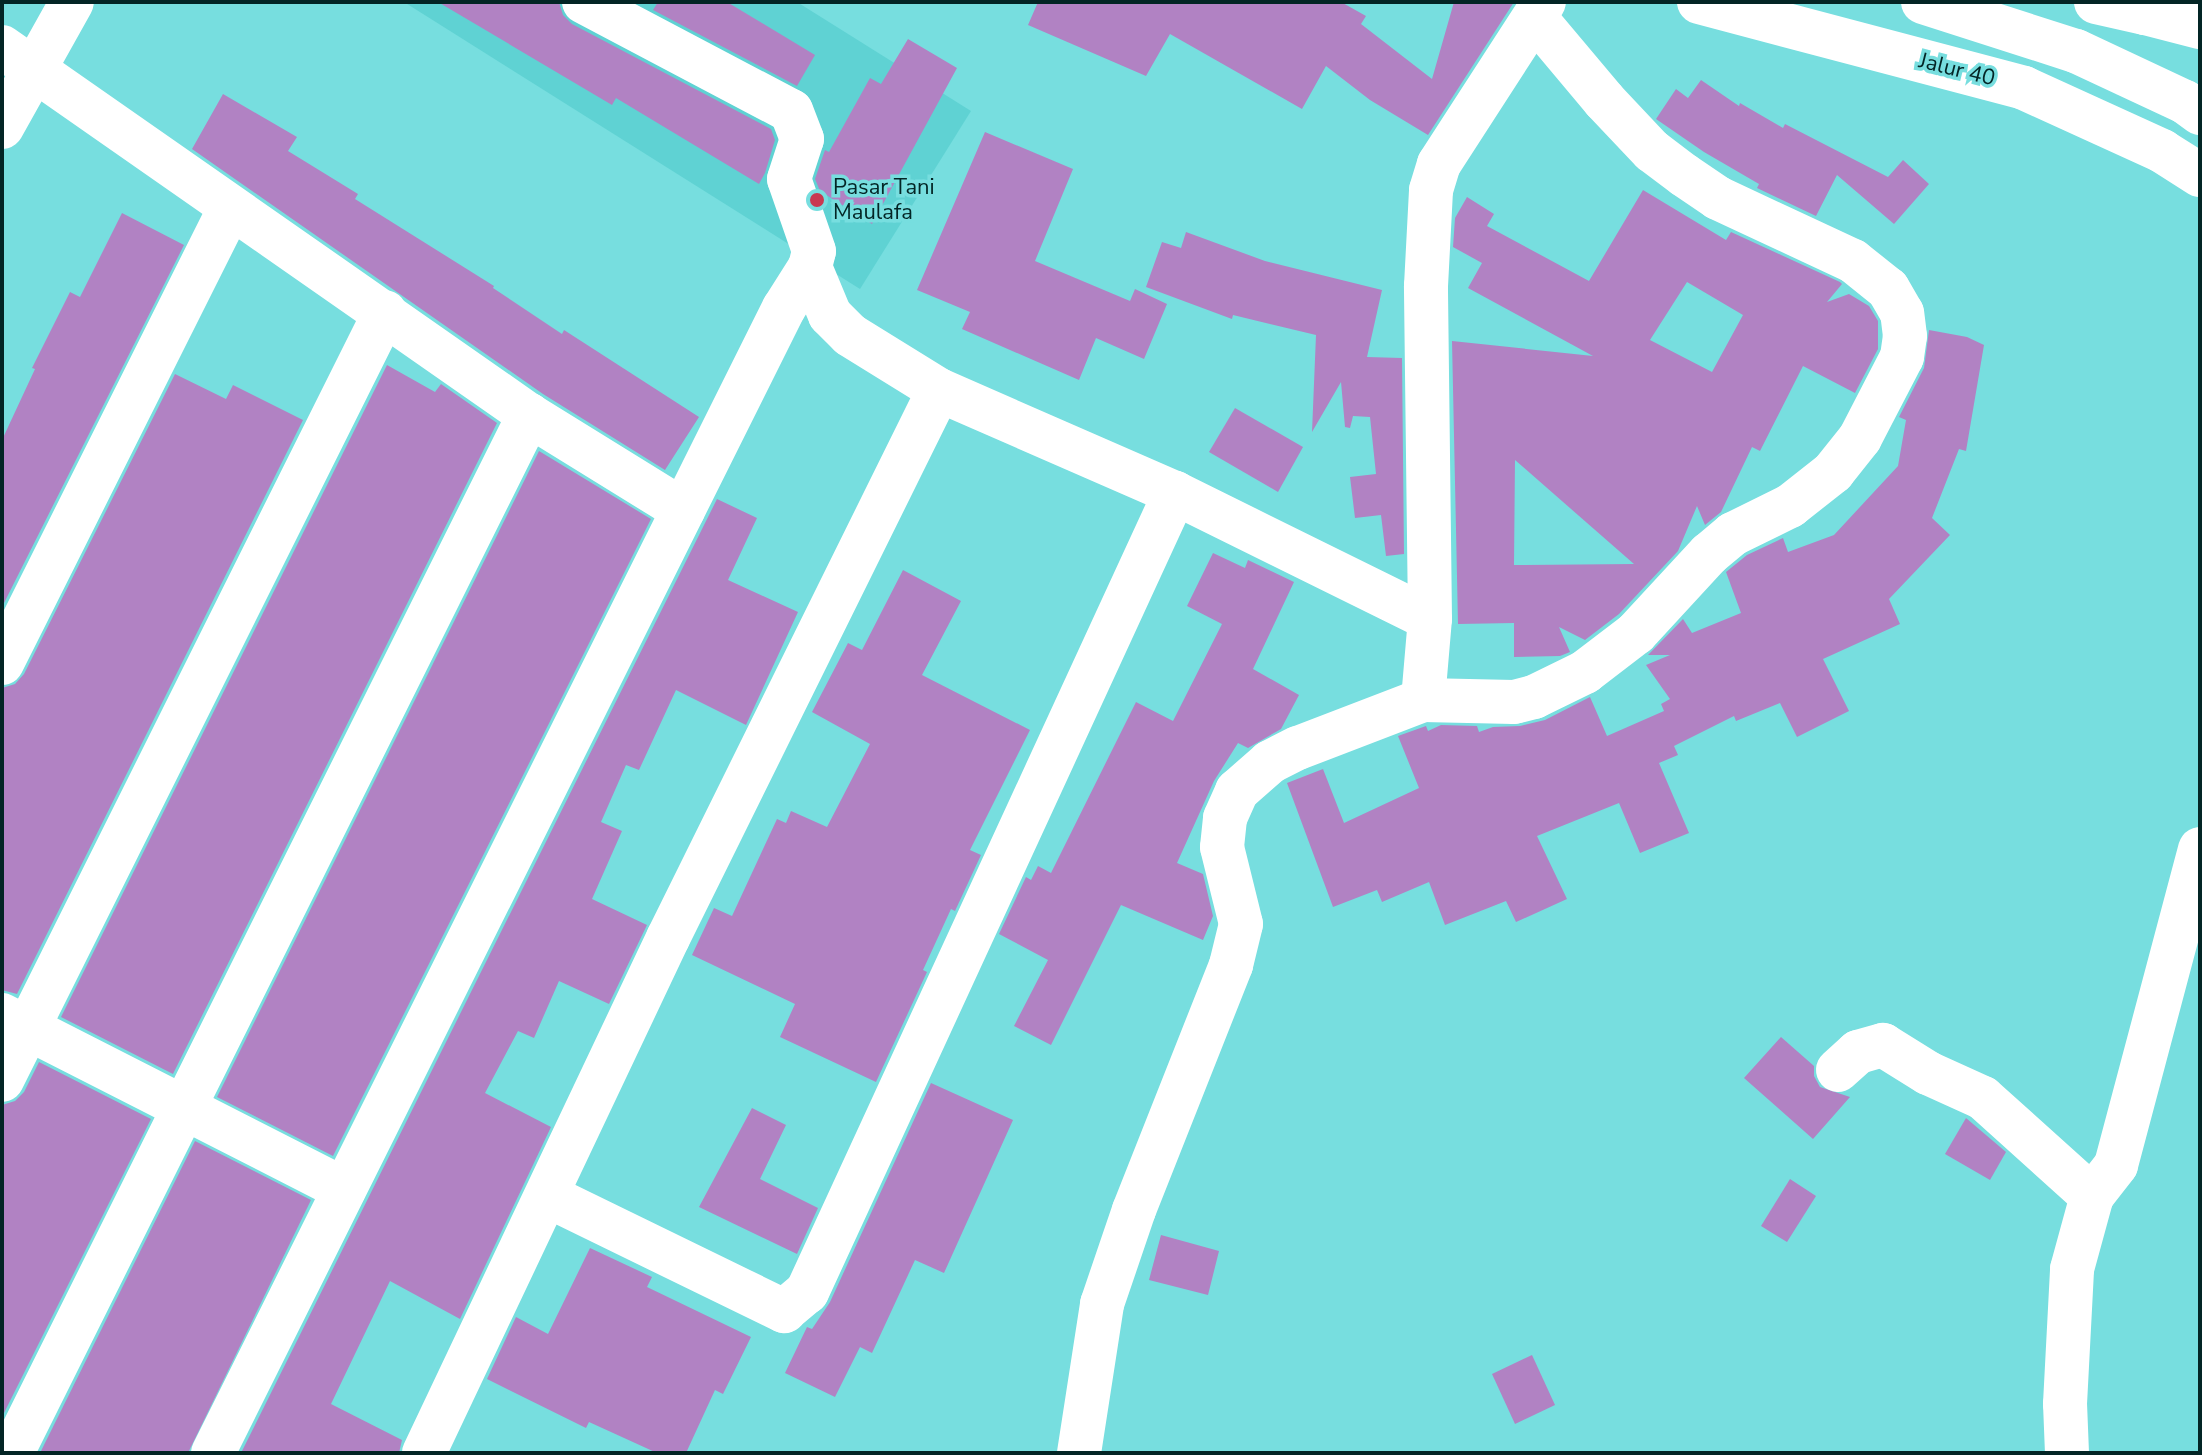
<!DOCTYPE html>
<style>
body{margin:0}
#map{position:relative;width:2202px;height:1455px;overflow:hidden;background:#77dedf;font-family:"Nunito Sans",sans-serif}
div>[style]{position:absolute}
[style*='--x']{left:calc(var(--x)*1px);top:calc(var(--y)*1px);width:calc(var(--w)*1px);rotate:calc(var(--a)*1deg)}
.built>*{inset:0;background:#5fd2d3}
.building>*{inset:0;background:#b182c3}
.minor>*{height:44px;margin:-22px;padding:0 22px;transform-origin:22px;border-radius:22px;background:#fff}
.highway>*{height:44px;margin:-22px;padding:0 22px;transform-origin:22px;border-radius:22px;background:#fff}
.dots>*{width:22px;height:22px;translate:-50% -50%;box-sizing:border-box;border:4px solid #77dedf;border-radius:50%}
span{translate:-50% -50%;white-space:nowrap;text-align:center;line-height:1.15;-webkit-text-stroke:7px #77dedf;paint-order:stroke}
.street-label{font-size:22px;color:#032525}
.poi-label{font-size:22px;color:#032525}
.left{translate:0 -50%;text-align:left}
.frame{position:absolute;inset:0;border:4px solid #032525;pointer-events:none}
</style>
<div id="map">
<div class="built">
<i style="clip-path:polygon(404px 2px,797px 2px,971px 111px,860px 289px)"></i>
</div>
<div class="building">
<i style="clip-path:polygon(438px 2px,559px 2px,563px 15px,572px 24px,771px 129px,775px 140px,765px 173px,759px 184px,616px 98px,612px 105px)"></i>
<i style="clip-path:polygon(658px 2px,727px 2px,815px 55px,797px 86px,653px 10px)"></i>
<i style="clip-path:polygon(1038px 2px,1341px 2px,1366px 16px,1361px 24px,1432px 79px,1454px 2px,1514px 2px,1428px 135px,1370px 100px,1326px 66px,1302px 109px,1170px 34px,1146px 76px,1028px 25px)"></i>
<i style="clip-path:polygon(908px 39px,957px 68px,872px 224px,820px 191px,815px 179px,825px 150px,829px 152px,870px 78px,881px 84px)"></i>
<i style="clip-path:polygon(1701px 80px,1739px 106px,1740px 103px,1783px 128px,1785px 124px,1888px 177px,1903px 160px,1929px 184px,1894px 224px,1837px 175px,1816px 216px,1757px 188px,1759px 184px,1704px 152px,1656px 119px,1676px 89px,1688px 98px)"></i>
<i style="clip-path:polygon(223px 94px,297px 137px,288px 151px,358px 194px,355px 199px,494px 286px,493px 288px,562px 334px,564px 330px,699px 417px,665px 470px,543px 394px,192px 149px)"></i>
<i style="clip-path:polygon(985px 132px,1073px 169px,1035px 261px,1130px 301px,1135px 289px,1167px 304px,1144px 359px,1096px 338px,1079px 380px,962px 329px,970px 312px,917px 290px)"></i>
<i style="clip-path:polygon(evenodd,1643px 190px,1726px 240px,1731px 232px,1840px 282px,1842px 284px,1827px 302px,1849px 294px,1869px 306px,1878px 321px,1878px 349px,1855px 393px,1803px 366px,1760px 451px,1752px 447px,1721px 512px,1705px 525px,1697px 506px,1678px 551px,1619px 614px,1585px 640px,1559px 627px,1570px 652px,1560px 656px,1514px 657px,1514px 623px,1458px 624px,1452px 341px,1593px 356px,1468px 288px,1482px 263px,1453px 247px,1455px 218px,1467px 197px,1494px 214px,1487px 226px,1589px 281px,1643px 190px,1687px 282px,1743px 315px,1712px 372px,1650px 340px,1687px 282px,1643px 190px,1515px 460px,1634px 564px,1514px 565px,1515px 460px)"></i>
<i style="clip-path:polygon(122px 213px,184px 245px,2px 607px,2px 440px,35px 369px,32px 368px,70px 292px,80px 297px)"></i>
<i style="clip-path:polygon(1186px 232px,1265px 261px,1382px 290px,1367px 357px,1402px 358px,1404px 554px,1386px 556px,1381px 515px,1355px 518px,1350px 477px,1376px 474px,1370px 417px,1353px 416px,1350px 428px,1345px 427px,1341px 382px,1312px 432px,1316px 335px,1233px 315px,1232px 319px,1146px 287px,1162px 242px,1181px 248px)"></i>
<i style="clip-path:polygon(1929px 330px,1967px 337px,1984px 345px,1966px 451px,1959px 449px,1932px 518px,1950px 535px,1889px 599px,1900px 624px,1823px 659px,1849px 711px,1797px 737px,1780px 703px,1736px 721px,1734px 716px,1674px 746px,1678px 755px,1659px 763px,1689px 833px,1640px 853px,1619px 803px,1537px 836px,1567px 899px,1516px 922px,1506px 901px,1445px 925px,1429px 882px,1382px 902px,1377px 890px,1333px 907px,1287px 783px,1323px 769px,1344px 823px,1419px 788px,1398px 736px,1426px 726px,1428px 731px,1441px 725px,1477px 726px,1479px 732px,1493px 727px,1520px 726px,1545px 720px,1590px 697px,1607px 736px,1664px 711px,1661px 704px,1670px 699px,1646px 665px,1670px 655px,1648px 655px,1683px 619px,1692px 633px,1741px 613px,1726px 572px,1747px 555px,1783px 538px,1788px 552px,1834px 535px,1898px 466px,1906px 420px,1899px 417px,1924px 368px)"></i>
<i style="clip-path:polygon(387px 365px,435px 392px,441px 384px,497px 423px,173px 1074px,61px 1017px)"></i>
<i style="clip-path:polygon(175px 374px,226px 399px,233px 385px,303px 420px,17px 994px,2px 990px,2px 688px,15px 684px,24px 674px)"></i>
<i style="clip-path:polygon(1235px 408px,1303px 447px,1278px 492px,1209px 452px)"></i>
<i style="clip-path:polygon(539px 451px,651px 519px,333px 1156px,217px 1097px)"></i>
<i style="clip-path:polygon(717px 499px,757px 518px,728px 580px,798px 612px,746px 725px,676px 690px,639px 770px,626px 765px,601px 822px,622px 831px,592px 899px,647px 925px,609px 1004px,559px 981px,534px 1038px,518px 1031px,485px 1093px,551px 1127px,460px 1319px,390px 1281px,331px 1404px,402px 1440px,399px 1453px,241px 1453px)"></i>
<i style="clip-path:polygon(1213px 553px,1245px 568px,1248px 560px,1294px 582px,1253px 669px,1299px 695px,1281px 729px,1248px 748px,1238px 743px,1214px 781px,1177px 863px,1203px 874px,1213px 916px,1203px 940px,1121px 905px,1051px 1045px,1014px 1026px,1048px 960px,999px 934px,1026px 877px,1031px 880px,1038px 866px,1051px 873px,1136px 702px,1173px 721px,1222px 624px,1187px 606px)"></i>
<i style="clip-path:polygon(903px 570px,961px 601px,922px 675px,1030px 730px,970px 850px,981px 855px,955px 911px,951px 909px,923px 970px,927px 972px,876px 1082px,780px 1037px,795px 1004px,692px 955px,714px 908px,732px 916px,777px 819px,786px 823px,791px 811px,827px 827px,870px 744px,812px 712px,848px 643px,862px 650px)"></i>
<i style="clip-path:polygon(1781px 1037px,1814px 1066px,1814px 1076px,1820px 1087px,1850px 1097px,1813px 1139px,1744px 1078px)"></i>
<i style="clip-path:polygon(39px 1062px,151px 1119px,2px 1417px,2px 1105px,15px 1101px,24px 1092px)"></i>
<i style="clip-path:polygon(931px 1083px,1013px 1120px,944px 1273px,915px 1260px,872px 1353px,860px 1347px,835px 1397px,785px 1373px,807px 1327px,812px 1329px,830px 1302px)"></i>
<i style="clip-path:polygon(752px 1108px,786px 1125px,760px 1179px,818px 1208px,797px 1254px,699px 1207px)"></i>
<i style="clip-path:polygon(1966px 1118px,2006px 1152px,1990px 1180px,1945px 1154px)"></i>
<i style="clip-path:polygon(195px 1141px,311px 1200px,188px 1453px,40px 1453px)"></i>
<i style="clip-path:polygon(1790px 1179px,1816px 1196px,1787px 1242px,1761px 1226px)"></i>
<i style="clip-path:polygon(1161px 1235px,1219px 1251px,1208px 1295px,1149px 1280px)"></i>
<i style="clip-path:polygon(590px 1248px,652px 1277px,647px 1287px,751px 1337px,723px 1394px,715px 1390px,686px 1453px,657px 1453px,589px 1422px,586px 1428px,487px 1379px,516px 1317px,548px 1334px)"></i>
<i style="clip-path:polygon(1532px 1355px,1555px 1405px,1515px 1424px,1492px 1374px)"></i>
</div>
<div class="minor">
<i style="--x:2096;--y:2;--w:50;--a:12.7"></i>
<i style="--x:2145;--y:13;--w:24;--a:-28"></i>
<i style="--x:2145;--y:13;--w:57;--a:14.3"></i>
<i style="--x:2;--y:47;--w:643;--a:34.93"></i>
<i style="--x:529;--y:415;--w:181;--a:31.7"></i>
<i style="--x:2;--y:127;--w:143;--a:-60.8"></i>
<i style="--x:810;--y:267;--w:52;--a:67.4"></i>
<i style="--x:830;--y:315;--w:28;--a:45"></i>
<i style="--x:850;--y:335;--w:105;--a:31.7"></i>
<i style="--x:939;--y:390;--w:257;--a:23.6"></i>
<i style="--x:1175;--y:493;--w:284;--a:26.3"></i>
<i style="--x:2;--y:663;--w:509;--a:-63.38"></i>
<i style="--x:1423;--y:700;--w:81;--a:-85.1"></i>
<i style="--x:1430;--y:619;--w:333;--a:-90.7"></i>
<i style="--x:1426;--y:286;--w:96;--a:-87"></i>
<i style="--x:1431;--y:190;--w:27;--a:-73"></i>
<i style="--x:1439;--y:164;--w:193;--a:-57.1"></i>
<i style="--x:2;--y:1015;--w:384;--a:27"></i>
<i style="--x:1838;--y:1070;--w:27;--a:-42"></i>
<i style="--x:1858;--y:1052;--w:26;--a:-16"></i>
<i style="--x:1883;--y:1045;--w:53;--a:31.9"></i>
<i style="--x:1928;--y:1073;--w:60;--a:24.4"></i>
<i style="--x:1983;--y:1098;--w:147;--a:42"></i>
<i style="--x:2;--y:1080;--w:858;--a:-63.49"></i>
<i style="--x:548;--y:1196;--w:263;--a:26"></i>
<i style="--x:784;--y:1311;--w:30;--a:-40"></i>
<i style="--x:807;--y:1292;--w:880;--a:-65.27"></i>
<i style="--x:12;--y:1453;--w:1160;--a:-63.52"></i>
<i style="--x:213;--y:1453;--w:1279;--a:-63.5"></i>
<i style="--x:784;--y:308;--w:49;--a:-57.6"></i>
<i style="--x:810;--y:267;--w:16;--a:-76"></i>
<i style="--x:814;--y:251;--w:76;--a:-109.1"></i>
<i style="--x:789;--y:179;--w:42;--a:-72"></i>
<i style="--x:802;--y:139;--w:30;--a:-111"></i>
<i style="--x:791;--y:111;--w:234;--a:-152.2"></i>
<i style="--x:424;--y:1453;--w:570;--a:-64.65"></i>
<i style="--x:668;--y:938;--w:611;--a:-63.69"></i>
<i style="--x:1079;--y:1453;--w:151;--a:-81.2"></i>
<i style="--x:1102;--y:1304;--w:99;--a:-71.2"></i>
<i style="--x:1134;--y:1210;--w:264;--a:-68.4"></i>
<i style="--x:1231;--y:965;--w:42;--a:-76.3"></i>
<i style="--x:1241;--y:924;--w:79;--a:-103.9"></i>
<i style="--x:1222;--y:847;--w:29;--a:-84"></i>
<i style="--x:1225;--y:818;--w:30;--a:-66"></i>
<i style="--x:1237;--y:791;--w:44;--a:-41.3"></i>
<i style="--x:1270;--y:762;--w:31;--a:-27"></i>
<i style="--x:1298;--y:748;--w:134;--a:-21"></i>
<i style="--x:1423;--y:700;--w:91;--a:1.3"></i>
<i style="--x:1514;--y:702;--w:21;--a:-14"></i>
<i style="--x:1534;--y:697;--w:57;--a:-26.1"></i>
<i style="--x:1585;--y:672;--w:64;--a:-37.4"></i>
<i style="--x:1636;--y:633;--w:108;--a:-47.3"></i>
<i style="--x:1709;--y:554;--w:31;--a:-40"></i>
<i style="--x:1733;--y:534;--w:64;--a:-26.2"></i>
<i style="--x:1790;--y:506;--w:55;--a:-38.3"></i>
<i style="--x:1833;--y:472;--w:43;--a:-51.5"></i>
<i style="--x:1860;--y:438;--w:91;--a:-62.6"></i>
<i style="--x:1902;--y:357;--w:21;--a:-82"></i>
<i style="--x:1905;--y:336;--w:23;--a:-97"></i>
<i style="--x:1902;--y:313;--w:28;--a:-120"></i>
<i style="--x:1888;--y:289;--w:45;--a:-141.3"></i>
<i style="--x:1853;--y:261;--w:149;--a:-155"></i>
<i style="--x:1718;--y:198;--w:41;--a:-145.9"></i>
<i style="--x:1684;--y:175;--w:40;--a:-143"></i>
<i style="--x:1652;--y:151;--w:70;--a:-133.3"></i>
<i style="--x:1604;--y:100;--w:106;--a:-130"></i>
<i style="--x:2067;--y:1453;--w:49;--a:-92.3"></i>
<i style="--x:2065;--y:1404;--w:135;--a:-87"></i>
<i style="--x:2072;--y:1269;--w:76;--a:-74.7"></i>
<i style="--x:2092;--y:1196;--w:39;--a:-52"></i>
<i style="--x:2116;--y:1165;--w:327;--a:-75.1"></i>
</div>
<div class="highway">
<i style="--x:1699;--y:2;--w:336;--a:14.8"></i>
<i style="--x:2024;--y:88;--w:152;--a:24.5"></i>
<i style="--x:2162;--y:151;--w:45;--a:32.3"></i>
<i style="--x:1923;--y:2;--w:161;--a:17.8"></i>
<i style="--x:2076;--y:51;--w:120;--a:25.1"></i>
<i style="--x:2185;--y:102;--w:19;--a:36"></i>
</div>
<div class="dots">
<i style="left:817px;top:200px;background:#c93951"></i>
</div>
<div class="street-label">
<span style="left:1957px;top:70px;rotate:14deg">Jalur 40</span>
</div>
<div class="poi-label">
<span class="left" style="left:833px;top:200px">Pasar Tani<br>Maulafa</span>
</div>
<div class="frame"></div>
</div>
